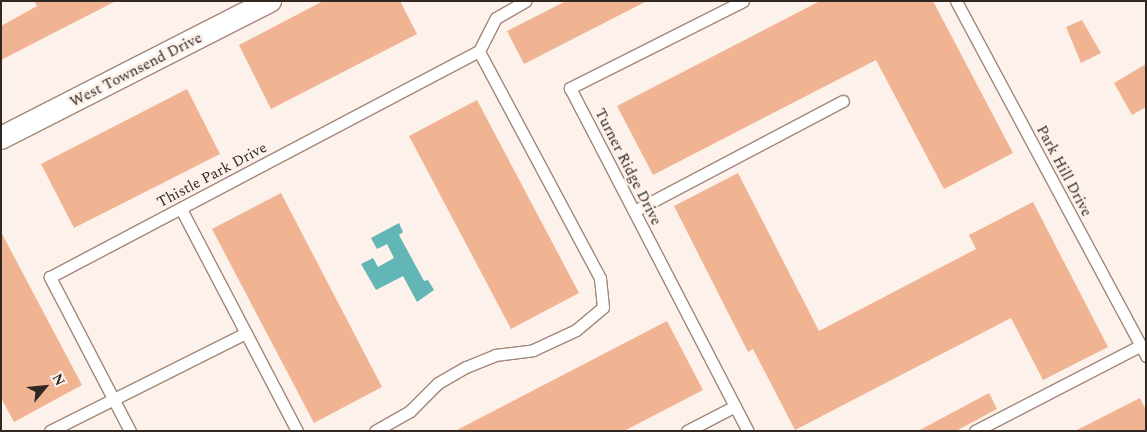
<!DOCTYPE html>
<style>
body{margin:0}
#map{position:relative;width:1147px;height:432px;overflow:hidden;background:#fdf1eb;font-family:Spectral,serif}
div>[style]{position:absolute}
[style*='--x']{left:calc(var(--x)*1px);top:calc(var(--y)*1px);width:calc(var(--w)*1px);rotate:calc(var(--a)*1deg)}
.water>*{inset:0;background:#62b7b6}
.building>*{inset:0;background:#f0b493}
.roads{filter:drop-shadow(1px 0 #a28779) drop-shadow(-1px 0 #a28779) drop-shadow(0 1px #a28779) drop-shadow(0 -1px #a28779)}
.lane>*{height:11px;margin:-5.5px;padding:0 5.5px;transform-origin:5.5px;border-radius:5.5px;background:#fff}
.street>*{height:22px;margin:-11px;padding:0 11px;transform-origin:11px;border-radius:11px;background:#fff}
span{translate:-50% -50%;white-space:nowrap;text-align:center;line-height:1.15;-webkit-text-stroke:5px #fdf1eb;paint-order:stroke}
.street-label{font-size:15px;color:#322822}
.frame{position:absolute;inset:0;border:2px solid #322822;pointer-events:none}
.north{position:absolute;left:20px;top:362px;width:50px;height:50px;-webkit-text-stroke:4px #fdf1eb;paint-order:stroke;rotate:62deg;font-size:14px;font-weight:700;line-height:20px;text-align:center;color:#322822}
.north::after{content:'';display:block;margin:auto;width:18px;height:22px;background:#322822;clip-path:polygon(50% 0,100% 100%,50% 72%,0 100%)}
</style>
<div id="map">
<div class="water">
<i style="clip-path:polygon(399px 223px,403px 232px,399px 235px,424px 281px,428px 280px,434px 290px,417px 302px,403px 276px,376px 290px,361px 264px,373px 258px,378px 267px,394px 258px,387px 244px,377px 249px,371px 238px)"></i>
</div>
<div class="building">
<i style="clip-path:polygon(34px 1px,116px 1px,1px 60px,1px 26px,37px 6px)"></i>
<i style="clip-path:polygon(323px 1px,400px 1px,417px 34px,271px 109px,239px 45px)"></i>
<i style="clip-path:polygon(566px 1px,647px 1px,524px 64px,507px 31px)"></i>
<i style="clip-path:polygon(820px 1px,933px 1px,1013px 153px,944px 189px,876px 60px,653px 175px,617px 106px)"></i>
<i style="clip-path:polygon(1082px 20px,1101px 53px,1081px 63px,1066px 27px)"></i>
<i style="clip-path:polygon(1146px 64px,1146px 107px,1132px 115px,1114px 83px)"></i>
<i style="clip-path:polygon(187px 89px,220px 154px,74px 228px,41px 164px)"></i>
<i style="clip-path:polygon(477px 100px,579px 293px,511px 329px,409px 136px)"></i>
<i style="clip-path:polygon(738px 173px,819px 331px,976px 249px,969px 235px,1033px 202px,1108px 347px,1043px 380px,1011px 318px,795px 430px,753px 349px,748px 352px,674px 206px)"></i>
<i style="clip-path:polygon(281px 193px,382px 387px,314px 423px,212px 229px)"></i>
<i style="clip-path:polygon(1px 232px,82px 385px,14px 422px,1px 398px)"></i>
<i style="clip-path:polygon(667px 321px,703px 390px,624px 431px,455px 431px)"></i>
<i style="clip-path:polygon(989px 393px,997px 409px,956px 431px,918px 431px)"></i>
<i style="clip-path:polygon(1140px 398px,1146px 410px,1146px 431px,1075px 431px)"></i>
</div>
<div class="roads">
<div class="lane">
<i style="--x:743;--y:1;--w:194;--a:153.3"></i>
<i style="--x:570;--y:88;--w:386;--a:62.6"></i>
<i style="--x:956;--y:1;--w:403;--a:61.8"></i>
<i style="--x:181;--y:209;--w:250;--a:62.4"></i>
<i style="--x:634;--y:211;--w:236;--a:-27.8"></i>
<i style="--x:50;--y:431;--w:219;--a:-26.6"></i>
<i style="--x:130;--y:431;--w:174;--a:-117.5"></i>
<i style="--x:50;--y:277;--w:485;--a:-27.8"></i>
<i style="--x:479;--y:51;--w:37;--a:-63"></i>
<i style="--x:496;--y:18;--w:34;--a:-30"></i>
<i style="--x:375;--y:431;--w:40;--a:-29.7"></i>
<i style="--x:410;--y:411;--w:40;--a:-45"></i>
<i style="--x:438;--y:383;--w:32;--a:-30"></i>
<i style="--x:466;--y:367;--w:31;--a:-22"></i>
<i style="--x:495;--y:355;--w:38;--a:-7"></i>
<i style="--x:533;--y:350;--w:47;--a:-24.9"></i>
<i style="--x:576;--y:330;--w:35;--a:-40"></i>
<i style="--x:603;--y:307;--w:29;--a:-96"></i>
<i style="--x:600;--y:278;--w:257;--a:-118.1"></i>
<i style="--x:687;--y:431;--w:54;--a:-27.5"></i>
<i style="--x:975;--y:431;--w:186;--a:-27.3"></i>
</div>
<div class="street">
<i style="--x:1;--y:138;--w:302;--a:-27"></i>
</div>
</div>
<div class="street-label">
<span style="left:136px;top:70px;rotate:-27deg">West Townsend Drive</span>
<span style="left:628px;top:167px;rotate:63deg">Turner Ridge Drive</span>
<span style="left:1064px;top:171px;rotate:62deg">Park Hill Drive</span>
<span style="left:212px;top:175px;rotate:-28deg">Thistle Park Drive</span>
</div>
<div class="frame"></div>
<div class="north">N</div>
</div>
